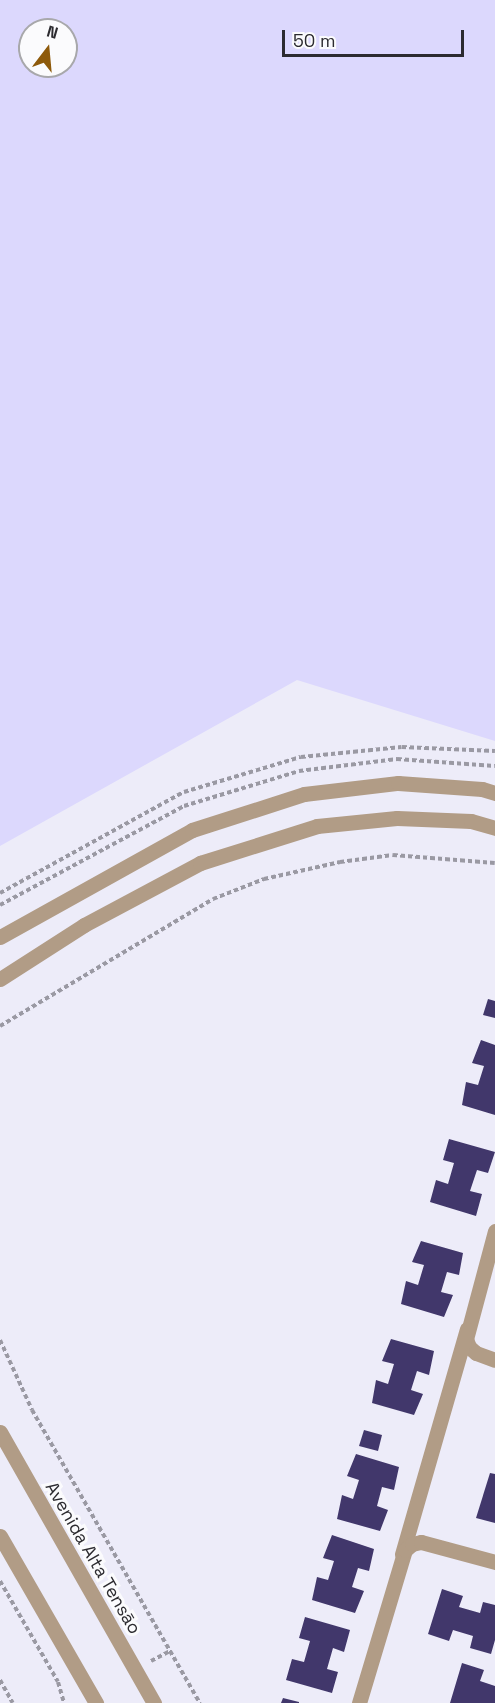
<!DOCTYPE html>
<meta charset="utf-8">
<style>
body{margin:0}
#map{position:relative;width:495px;height:1703px;overflow:hidden;background:#edecf9;font-family:"Space Grotesk",sans-serif}
div>[style]{position:absolute}
[style*='--x']{left:calc(var(--x)*1px);top:calc(var(--y)*1px);width:calc(var(--w)*1px);rotate:calc(var(--a)*1deg)}
.green>*{inset:0;background:#dcd8fd}
.building>*{inset:0;background:#41376b}
.path>*{height:4px;margin-top:-2px;transform-origin:0;background:repeating-linear-gradient(90deg,#9a99a3 0 4.5px,transparent 0 7.5px)}
.minor>*{height:15px;margin:-7.5px;padding:0 7.5px;transform-origin:7.5px;border-radius:7.5px;background:#b19c86}
.tertiary>*{height:15px;margin:-7.5px;padding:0 7.5px;transform-origin:7.5px;border-radius:7.5px;background:#b19c86}
span{translate:-50% -50%;white-space:nowrap;text-align:center;line-height:1.15;-webkit-text-stroke:6px #fbfbfd;paint-order:stroke}
.street-label{font-size:18px;color:#2c2b30}
.north{position:absolute;left:18px;top:18px;width:60px;height:60px;box-sizing:border-box;background:#fbfbfd;border:2px solid #a8a8ab;border-radius:50%;rotate:16deg;font-size:16px;font-weight:700;line-height:24px;text-align:center;color:#2c2b30}
.north::after{content:'';display:block;margin:auto;width:21px;height:27px;background:#8e5a0b;clip-path:polygon(50% 0,100% 100%,50% 72%,0 100%)}
.scale{position:absolute;left:282px;top:30px;width:182px;height:27px;box-sizing:border-box;border:3px solid #2c2b30;border-top:0;padding-left:8px;font-size:18px;line-height:21px;white-space:nowrap;color:#2c2b30;-webkit-text-stroke:4px #fbfbfd;paint-order:stroke}
</style>
<div id="map">
<div class="green">
<i style="clip-path:polygon(evenodd,0 0,495px 0,495px 741px,297px 680px,0 846px,0 0,30px 30px,66px 30px,66px 66px,30px 66px,30px 30px)"></i>
</div>
<div class="building">
<i style="clip-path:polygon(488px 999px,495px 1001px,495px 1018px,483px 1015px)"></i>
<i style="clip-path:polygon(481px 1040px,495px 1045px,495px 1115px,462px 1105px,466px 1082px,478px 1085px,484px 1066px,472px 1063px)"></i>
<i style="clip-path:polygon(449px 1139px,495px 1152px,488px 1173px,477px 1170px,470px 1191px,482px 1194px,476px 1216px,430px 1202px,436px 1180px,448px 1184px,454px 1163px,443px 1160px)"></i>
<i style="clip-path:polygon(421px 1241px,463px 1253px,459px 1275px,447px 1272px,441px 1292px,453px 1295px,444px 1317px,401px 1304px,406px 1281px,418px 1285px,424px 1265px,412px 1262px)"></i>
<i style="clip-path:polygon(391px 1339px,434px 1351px,429px 1375px,417px 1371px,411px 1390px,423px 1394px,414px 1415px,372px 1403px,376px 1380px,388px 1384px,394px 1364px,382px 1361px)"></i>
<i style="clip-path:polygon(364px 1430px,382px 1435px,378px 1451px,359px 1446px)"></i>
<i style="clip-path:polygon(356px 1454px,399px 1467px,394px 1490px,382px 1487px,377px 1506px,388px 1510px,380px 1531px,337px 1519px,342px 1495px,353px 1499px,359px 1480px,347px 1476px)"></i>
<i style="clip-path:polygon(490px 1473px,495px 1474px,495px 1523px,476px 1518px)"></i>
<i style="clip-path:polygon(332px 1535px,374px 1549px,369px 1571px,358px 1568px,352px 1587px,364px 1591px,355px 1613px,312px 1600px,317px 1577px,328px 1580px,334px 1561px,323px 1558px)"></i>
<i style="clip-path:polygon(442px 1589px,463px 1596px,459px 1607px,480px 1613px,483px 1602px,495px 1605px,495px 1640px,491px 1654px,470px 1648px,473px 1636px,453px 1630px,449px 1641px,428px 1634px)"></i>
<i style="clip-path:polygon(305px 1617px,350px 1630px,344px 1652px,333px 1648px,327px 1669px,338px 1672px,332px 1693px,286px 1680px,292px 1659px,304px 1662px,310px 1641px,299px 1638px)"></i>
<i style="clip-path:polygon(462px 1663px,484px 1670px,480px 1681px,495px 1686px,495px 1703px,450px 1703px)"></i>
<i style="clip-path:polygon(283px 1698px,299px 1702px,299px 1703px,281px 1703px)"></i>
</div>
<div class="path">
<i style="--x:0;--y:893;--w:210;--a:-28.8"></i>
<i style="--x:184;--y:792;--w:122;--a:-16.7"></i>
<i style="--x:301;--y:757;--w:101;--a:-5.7"></i>
<i style="--x:402;--y:747;--w:93;--a:2.5"></i>
<i style="--x:0;--y:905;--w:209;--a:-28.3"></i>
<i style="--x:184;--y:806;--w:120;--a:-16.9"></i>
<i style="--x:299;--y:771;--w:99;--a:-7"></i>
<i style="--x:397;--y:759;--w:98;--a:4.1"></i>
<i style="--x:0;--y:1026;--w:248;--a:-30.8"></i>
<i style="--x:213;--y:899;--w:55;--a:-21.4"></i>
<i style="--x:264;--y:879;--w:78;--a:-12.6"></i>
<i style="--x:340;--y:862;--w:53;--a:-7.5"></i>
<i style="--x:393;--y:855;--w:102;--a:4.5"></i>
<i style="--x:0;--y:1340;--w:77;--a:65.4"></i>
<i style="--x:32;--y:1410;--w:338;--a:60.2"></i>
<i style="--x:0;--y:1581;--w:116;--a:60.1"></i>
<i style="--x:58;--y:1682;--w:22;--a:74"></i>
<i style="--x:151;--y:1661;--w:21;--a:-28"></i>
<i style="--x:0;--y:1680;--w:26;--a:61"></i>
</div>
<div class="minor">
<i style="--x:0;--y:937;--w:220;--a:-29.1"></i>
<i style="--x:192;--y:830;--w:118;--a:-17.8"></i>
<i style="--x:304;--y:794;--w:95;--a:-6.7"></i>
<i style="--x:398;--y:783;--w:84;--a:4.1"></i>
<i style="--x:482;--y:789;--w:14;--a:17"></i>
<i style="--x:0;--y:979;--w:100;--a:-32.7"></i>
<i style="--x:84;--y:925;--w:132;--a:-28.1"></i>
<i style="--x:200;--y:863;--w:123;--a:-17.5"></i>
<i style="--x:317;--y:826;--w:80;--a:-5.7"></i>
<i style="--x:397;--y:818;--w:74;--a:2.3"></i>
<i style="--x:471;--y:821;--w:25;--a:16"></i>
<i style="--x:495;--y:1231;--w:112;--a:105"></i>
<i style="--x:466;--y:1339;--w:9;--a:69"></i>
<i style="--x:469;--y:1347;--w:9;--a:41"></i>
<i style="--x:476;--y:1353;--w:20;--a:20"></i>
<i style="--x:402;--y:1554;--w:234;--a:-73.9"></i>
<i style="--x:359;--y:1703;--w:160;--a:-73.3"></i>
<i style="--x:405;--y:1550;--w:9;--a:-41"></i>
<i style="--x:412;--y:1544;--w:9;--a:-13"></i>
<i style="--x:421;--y:1542;--w:77;--a:15.1"></i>
</div>
<div class="tertiary">
<i style="--x:0;--y:1432;--w:312;--a:60.4"></i>
<i style="--x:0;--y:1536;--w:193;--a:60.1"></i>
</div>
<div class="street-label">
<span style="left:93px;top:1558px;rotate:60deg">Avenida Alta Tensāo</span>
</div>
<div class="north">N</div>
<div class="scale">50 m</div>
</div>
